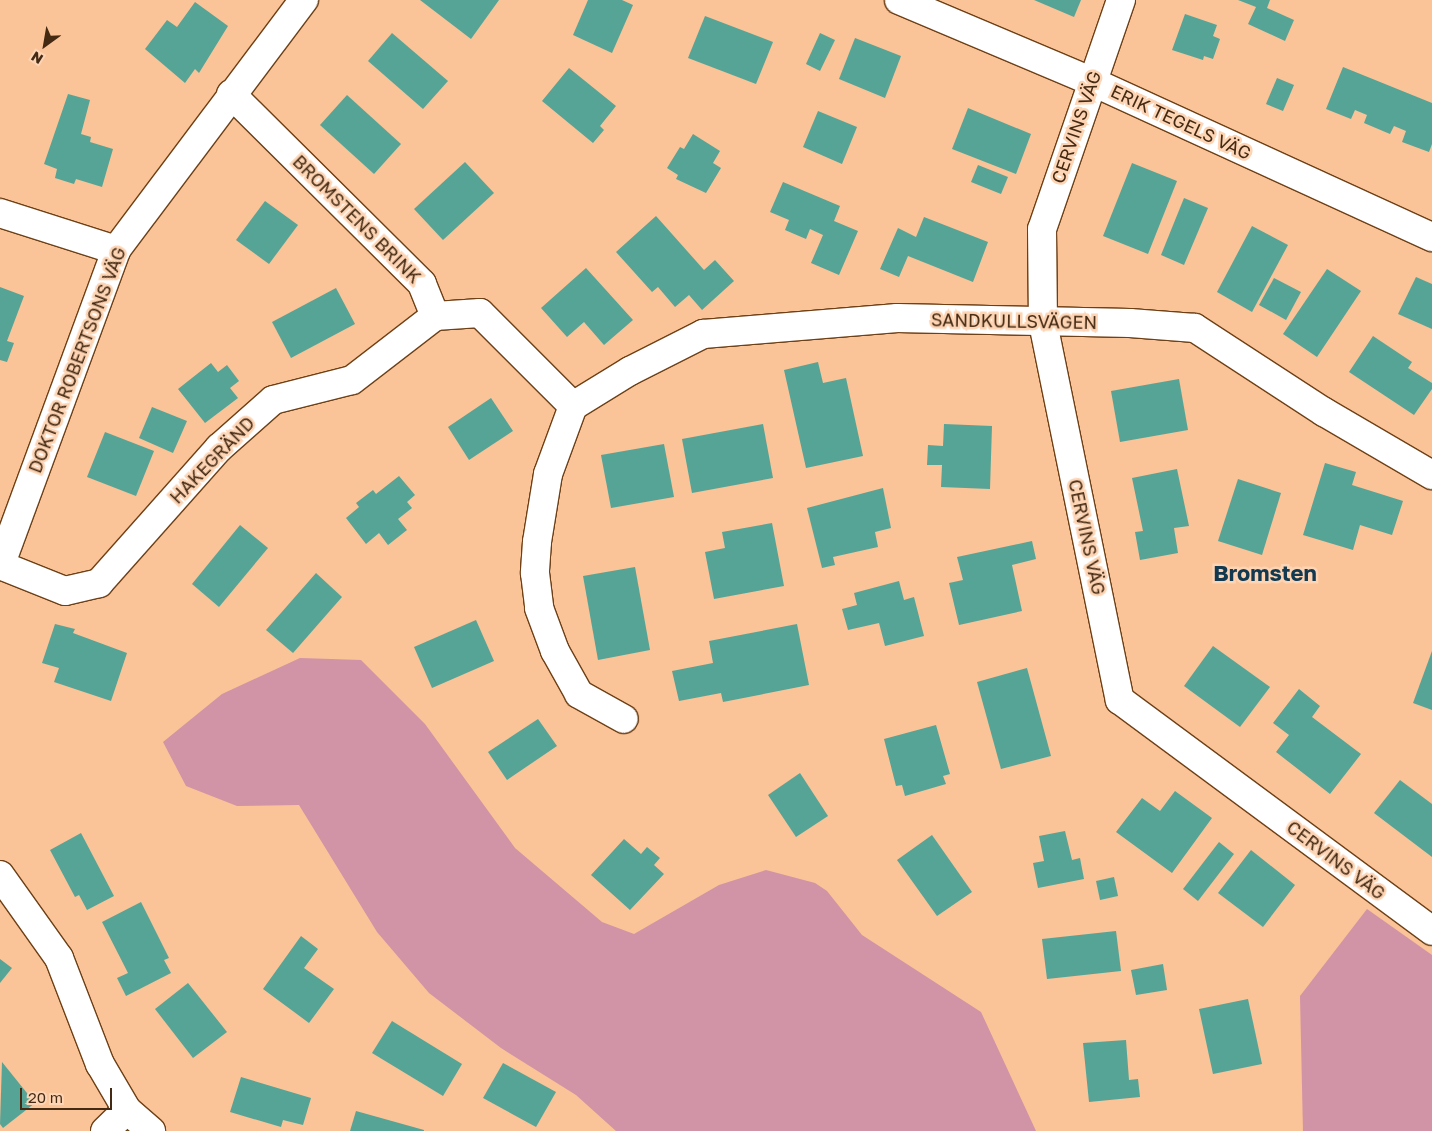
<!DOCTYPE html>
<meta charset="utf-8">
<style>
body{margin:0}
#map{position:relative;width:1432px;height:1131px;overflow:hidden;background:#fac398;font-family:"Golos Text",sans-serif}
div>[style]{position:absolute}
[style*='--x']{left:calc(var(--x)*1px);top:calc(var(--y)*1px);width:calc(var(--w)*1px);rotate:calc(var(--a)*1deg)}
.green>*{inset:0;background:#d193a6}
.building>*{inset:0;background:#56a495}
.roads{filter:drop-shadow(1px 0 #6e4016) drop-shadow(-1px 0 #6e4016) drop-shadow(0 1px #6e4016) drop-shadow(0 -1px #6e4016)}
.minor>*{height:28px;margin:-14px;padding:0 14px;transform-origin:14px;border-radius:14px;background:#fff}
span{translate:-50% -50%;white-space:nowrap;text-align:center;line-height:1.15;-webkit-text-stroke:5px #fdd4b4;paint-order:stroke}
.street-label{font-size:18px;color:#442a13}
.district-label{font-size:22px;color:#123950;font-weight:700}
.north{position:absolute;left:20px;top:20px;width:50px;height:50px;-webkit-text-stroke:4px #fdd4b4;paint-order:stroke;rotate:212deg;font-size:14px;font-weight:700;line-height:20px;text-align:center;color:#442a13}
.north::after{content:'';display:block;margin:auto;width:18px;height:22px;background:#442a13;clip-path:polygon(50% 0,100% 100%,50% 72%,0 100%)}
.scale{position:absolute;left:20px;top:1088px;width:92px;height:22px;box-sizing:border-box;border:2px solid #442a13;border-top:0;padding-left:6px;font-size:15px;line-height:18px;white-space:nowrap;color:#442a13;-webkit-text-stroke:4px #fdd4b4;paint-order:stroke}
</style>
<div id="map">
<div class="green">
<i style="clip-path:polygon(300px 658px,361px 660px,425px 724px,515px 848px,602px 922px,634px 934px,719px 885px,766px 870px,815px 883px,827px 891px,862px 935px,981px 1012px,1036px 1131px,616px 1131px,576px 1095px,501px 1048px,429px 993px,377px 932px,299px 805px,237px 806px,186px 786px,163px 742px,222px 694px)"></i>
<i style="clip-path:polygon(1367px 909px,1432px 955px,1432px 1131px,1303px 1131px,1300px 996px)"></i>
</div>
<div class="building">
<i style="clip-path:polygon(420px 0,499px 0,471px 39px)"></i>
<i style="clip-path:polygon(588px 0,622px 0,633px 5px,612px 53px,573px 35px)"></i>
<i style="clip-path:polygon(1034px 0,1081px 0,1074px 17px)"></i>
<i style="clip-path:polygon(1238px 0,1270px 0,1267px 8px,1294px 20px,1285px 41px,1248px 24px,1256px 7px)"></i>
<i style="clip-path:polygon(195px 2px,228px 26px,199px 73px,195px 69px,185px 83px,145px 49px,167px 20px,177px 27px)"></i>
<i style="clip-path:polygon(1185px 14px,1217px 25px,1213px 36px,1220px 39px,1213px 59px,1204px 56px,1203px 60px,1172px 50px)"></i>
<i style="clip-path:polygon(705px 16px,773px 42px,756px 84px,688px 58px)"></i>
<i style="clip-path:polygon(392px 33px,448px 81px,423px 109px,368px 61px)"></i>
<i style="clip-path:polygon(820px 33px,835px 40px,820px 71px,806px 64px)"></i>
<i style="clip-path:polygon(855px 38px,901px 56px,885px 98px,839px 79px)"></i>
<i style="clip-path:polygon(1343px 67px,1432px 103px,1432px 144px,1429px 152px,1402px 142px,1406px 131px,1394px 126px,1390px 134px,1364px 123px,1367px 115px,1355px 110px,1351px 119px,1326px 109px)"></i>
<i style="clip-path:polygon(569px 68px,616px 106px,600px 126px,604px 130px,593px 143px,542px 101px)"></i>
<i style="clip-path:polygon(1277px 78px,1294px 85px,1283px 111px,1266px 104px)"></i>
<i style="clip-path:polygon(68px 94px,90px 100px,81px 134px,91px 137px,90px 142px,113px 149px,102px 187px,76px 179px,74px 184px,55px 178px,57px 169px,44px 164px)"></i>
<i style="clip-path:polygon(347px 95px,401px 144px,374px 174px,320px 125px)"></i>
<i style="clip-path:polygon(968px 108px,1031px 134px,1016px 174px,952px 149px)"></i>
<i style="clip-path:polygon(818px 111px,857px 127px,842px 164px,803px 147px)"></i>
<i style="clip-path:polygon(693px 134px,720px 151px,713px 163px,721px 168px,706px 193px,676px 179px,678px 175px,667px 168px,680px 147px,684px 149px)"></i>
<i style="clip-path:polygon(465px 162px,494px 193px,443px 240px,414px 209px)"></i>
<i style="clip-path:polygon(1132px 163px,1177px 181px,1148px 254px,1103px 236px)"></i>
<i style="clip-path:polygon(978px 165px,1008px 177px,1001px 194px,971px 182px)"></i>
<i style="clip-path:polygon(783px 182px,840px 206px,834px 221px,858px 231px,839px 275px,811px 263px,823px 235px,810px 229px,806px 239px,785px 230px,789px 220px,770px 212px)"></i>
<i style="clip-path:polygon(1184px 198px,1208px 208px,1184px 265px,1161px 255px)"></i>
<i style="clip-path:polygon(265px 201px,298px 225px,269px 264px,236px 240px)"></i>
<i style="clip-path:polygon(656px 216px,704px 270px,715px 260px,734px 281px,702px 310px,689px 295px,675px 307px,658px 287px,652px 292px,616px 252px)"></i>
<i style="clip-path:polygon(924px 217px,988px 242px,973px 282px,908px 256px,899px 277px,880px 269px,898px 228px,916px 237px)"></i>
<i style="clip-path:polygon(1252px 226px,1288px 245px,1252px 312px,1217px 292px)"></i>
<i style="clip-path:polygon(586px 268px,633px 320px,604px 345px,584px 322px,567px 337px,541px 308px)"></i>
<i style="clip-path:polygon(1327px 269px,1361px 291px,1317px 357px,1283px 334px)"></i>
<i style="clip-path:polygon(1416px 277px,1432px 284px,1432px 329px,1398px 314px)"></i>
<i style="clip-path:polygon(1274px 278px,1301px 292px,1286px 320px,1259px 305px)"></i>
<i style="clip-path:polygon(0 287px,24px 296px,7px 341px,14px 343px,7px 362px,0 360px)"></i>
<i style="clip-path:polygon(336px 288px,355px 324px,291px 358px,272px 322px)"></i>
<i style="clip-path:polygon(1373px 336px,1412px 362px,1408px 368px,1432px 383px,1432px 389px,1414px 415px,1349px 372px)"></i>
<i style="clip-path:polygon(818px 362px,823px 383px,846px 378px,863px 456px,806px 468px,784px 370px)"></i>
<i style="clip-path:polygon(211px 363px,218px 372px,227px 365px,239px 381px,230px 388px,238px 398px,205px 423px,178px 389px)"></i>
<i style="clip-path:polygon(1179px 379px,1188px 430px,1120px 442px,1111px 391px)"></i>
<i style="clip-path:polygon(491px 398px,513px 431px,469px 460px,448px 427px)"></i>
<i style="clip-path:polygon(152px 407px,187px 421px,173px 453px,139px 438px)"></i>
<i style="clip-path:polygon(763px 424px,773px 478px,692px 493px,682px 439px)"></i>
<i style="clip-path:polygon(944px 424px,992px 426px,990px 489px,941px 487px,942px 465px,927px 465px,928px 445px,943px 446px)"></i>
<i style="clip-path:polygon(105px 432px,154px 451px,136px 496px,87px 477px)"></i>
<i style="clip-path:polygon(664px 444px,674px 497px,611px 508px,601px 455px)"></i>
<i style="clip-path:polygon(1325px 463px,1356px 472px,1352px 485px,1403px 501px,1392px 535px,1360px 525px,1353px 550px,1303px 535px)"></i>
<i style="clip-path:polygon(1177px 469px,1189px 526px,1174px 528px,1178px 553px,1140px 560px,1135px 532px,1143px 531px,1132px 478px)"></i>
<i style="clip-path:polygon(399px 476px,415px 495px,407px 502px,412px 508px,398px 519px,407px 530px,388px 545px,379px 533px,366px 544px,346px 518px,359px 507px,356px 503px,373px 490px,376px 494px)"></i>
<i style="clip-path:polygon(1238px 479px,1281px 493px,1262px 555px,1218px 541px)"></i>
<i style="clip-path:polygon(883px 488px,891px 528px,875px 532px,878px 547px,833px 557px,835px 565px,822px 568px,807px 508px)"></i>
<i style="clip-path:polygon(772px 523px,784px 586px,714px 599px,705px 552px,725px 548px,722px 532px)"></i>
<i style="clip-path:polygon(240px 525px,268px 548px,219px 607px,192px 584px)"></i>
<i style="clip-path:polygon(1032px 541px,1036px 559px,1012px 565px,1022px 611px,959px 625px,949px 583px,963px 580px,957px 557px)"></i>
<i style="clip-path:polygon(635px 567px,650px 650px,598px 660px,583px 576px)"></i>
<i style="clip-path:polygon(316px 573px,342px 597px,293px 653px,266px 630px)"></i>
<i style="clip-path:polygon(899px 581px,904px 600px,914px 597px,924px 636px,885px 646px,879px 623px,848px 630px,842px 609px,857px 605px,854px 593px)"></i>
<i style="clip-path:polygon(476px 620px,494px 661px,432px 688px,414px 647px)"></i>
<i style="clip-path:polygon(55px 624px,75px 629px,73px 633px,127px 653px,111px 701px,54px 682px,59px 668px,42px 663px)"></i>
<i style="clip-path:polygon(797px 624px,809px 685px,723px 702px,721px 693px,679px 701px,672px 671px,713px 663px,709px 641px)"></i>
<i style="clip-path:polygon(1213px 646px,1270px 687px,1240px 727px,1184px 686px)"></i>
<i style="clip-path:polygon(1432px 651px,1432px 710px,1413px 703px)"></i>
<i style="clip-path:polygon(1027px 668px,1051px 756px,1001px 769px,977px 682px)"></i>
<i style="clip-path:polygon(1299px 689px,1320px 706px,1312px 717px,1361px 754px,1330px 794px,1276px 752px,1289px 735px,1273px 723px)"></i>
<i style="clip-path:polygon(538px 719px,557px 746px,507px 780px,488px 752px)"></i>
<i style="clip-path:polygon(936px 725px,950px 774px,943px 776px,946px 784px,905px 796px,902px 785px,896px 786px,884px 739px)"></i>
<i style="clip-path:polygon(800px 773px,828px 816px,796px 837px,768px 795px)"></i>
<i style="clip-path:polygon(1400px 780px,1432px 804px,1432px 857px,1374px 813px)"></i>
<i style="clip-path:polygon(1175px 791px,1212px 818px,1172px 873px,1116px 832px,1142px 798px,1160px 811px)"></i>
<i style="clip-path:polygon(1065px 831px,1072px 860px,1080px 858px,1084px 879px,1038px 888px,1033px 863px,1044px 861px,1039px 836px)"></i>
<i style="clip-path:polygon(81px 833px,114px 896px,87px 910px,79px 895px,75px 897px,50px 850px)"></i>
<i style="clip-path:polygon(932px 835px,972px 892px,937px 916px,897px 860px)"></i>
<i style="clip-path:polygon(624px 839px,641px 854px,647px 847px,660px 858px,654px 865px,664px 874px,630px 910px,591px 875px)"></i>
<i style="clip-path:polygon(1219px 842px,1234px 854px,1198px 901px,1183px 889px)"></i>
<i style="clip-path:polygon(1251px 850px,1295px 885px,1263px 927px,1218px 893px)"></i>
<i style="clip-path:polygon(1114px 877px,1118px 896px,1100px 900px,1096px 881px)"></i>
<i style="clip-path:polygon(141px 902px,169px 958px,164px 960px,171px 973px,126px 996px,117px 978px,128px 973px,102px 922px)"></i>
<i style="clip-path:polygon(1116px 931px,1121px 971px,1047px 979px,1042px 939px)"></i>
<i style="clip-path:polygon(301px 936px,318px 949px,304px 968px,334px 989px,309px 1023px,263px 989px)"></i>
<i style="clip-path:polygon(0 959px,12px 968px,0 983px)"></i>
<i style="clip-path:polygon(1163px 964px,1167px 990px,1136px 995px,1131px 970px)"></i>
<i style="clip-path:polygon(188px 983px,227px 1032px,193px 1058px,155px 1009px)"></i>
<i style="clip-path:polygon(1248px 999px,1262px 1064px,1213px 1074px,1199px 1009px)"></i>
<i style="clip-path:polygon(392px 1021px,462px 1064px,443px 1096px,372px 1053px)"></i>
<i style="clip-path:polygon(1126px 1040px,1129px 1080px,1138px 1079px,1140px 1097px,1089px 1102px,1083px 1043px)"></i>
<i style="clip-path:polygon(2px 1062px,35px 1103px,3px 1128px,0 1124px)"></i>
<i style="clip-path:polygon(503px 1063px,556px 1092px,536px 1127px,483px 1098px)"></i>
<i style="clip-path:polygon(241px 1077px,311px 1098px,303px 1125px,283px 1120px,281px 1127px,230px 1112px)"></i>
<i style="clip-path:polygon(356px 1111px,424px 1130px,424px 1131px,350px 1131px)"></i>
</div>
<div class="roads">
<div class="minor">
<i style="--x:899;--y:0;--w:208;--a:22.9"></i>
<i style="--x:1091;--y:81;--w:375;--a:24.6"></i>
<i style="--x:1121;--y:0;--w:242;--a:109"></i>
<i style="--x:1042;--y:229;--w:94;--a:89.4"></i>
<i style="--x:1043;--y:323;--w:385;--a:78.5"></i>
<i style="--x:1120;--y:700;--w:388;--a:36.5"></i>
<i style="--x:231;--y:94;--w:269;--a:44.8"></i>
<i style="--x:422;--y:284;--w:35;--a:68"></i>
<i style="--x:435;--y:316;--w:45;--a:-3.8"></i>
<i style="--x:480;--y:313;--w:132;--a:45"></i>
<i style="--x:573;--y:406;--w:72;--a:110.2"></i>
<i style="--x:548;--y:474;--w:69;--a:99.2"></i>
<i style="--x:537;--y:542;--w:31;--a:94"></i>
<i style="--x:535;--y:573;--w:35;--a:83"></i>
<i style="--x:539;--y:608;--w:46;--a:69.6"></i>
<i style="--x:555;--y:651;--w:49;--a:60.8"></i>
<i style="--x:579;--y:694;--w:51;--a:29.1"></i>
<i style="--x:0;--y:213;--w:122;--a:17.7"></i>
<i style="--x:573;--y:406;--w:67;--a:-31.6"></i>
<i style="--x:630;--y:371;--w:82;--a:-26.9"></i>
<i style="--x:703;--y:334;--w:195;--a:-4.7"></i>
<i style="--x:897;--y:318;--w:233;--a:1.2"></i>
<i style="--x:1130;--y:323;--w:65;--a:4.4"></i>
<i style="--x:1195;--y:328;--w:154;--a:33.1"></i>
<i style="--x:1324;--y:412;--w:125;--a:30.3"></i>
<i style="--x:0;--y:565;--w:70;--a:21.8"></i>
<i style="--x:65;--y:591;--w:35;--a:-13"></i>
<i style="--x:99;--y:583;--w:181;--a:-48.4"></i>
<i style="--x:219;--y:448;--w:72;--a:-41.6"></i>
<i style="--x:273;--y:400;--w:81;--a:-14.2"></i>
<i style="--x:352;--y:380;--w:105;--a:-37.6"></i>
<i style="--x:0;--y:566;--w:337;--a:-69.8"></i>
<i style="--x:116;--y:250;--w:313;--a:-53.1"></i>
<i style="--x:0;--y:875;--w:102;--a:54.6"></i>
<i style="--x:59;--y:958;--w:114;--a:68.9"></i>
<i style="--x:100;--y:1064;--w:53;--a:59.6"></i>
<i style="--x:127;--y:1110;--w:32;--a:41"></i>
<i style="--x:105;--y:1131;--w:30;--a:-44"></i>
</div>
</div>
<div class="street-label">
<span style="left:1181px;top:122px;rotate:25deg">ERIK TEGELS VÄG</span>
<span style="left:1076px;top:127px;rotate:-71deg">CERVINS VÄG</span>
<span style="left:357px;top:219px;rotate:45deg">BROMSTENS BRINK</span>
<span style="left:1014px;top:321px;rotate:1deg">SANDKULLSVÄGEN</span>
<span style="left:77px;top:360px;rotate:-69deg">DOKTOR ROBERTSONS VÄG</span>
<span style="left:212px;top:460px;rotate:-46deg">HAKEGRÄND</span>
<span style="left:1087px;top:537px;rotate:78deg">CERVINS VÄG</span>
<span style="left:1336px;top:860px;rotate:37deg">CERVINS VÄG</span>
</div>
<div class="district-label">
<span style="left:1265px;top:573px">Bromsten</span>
</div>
<div class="north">N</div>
<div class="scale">20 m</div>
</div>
